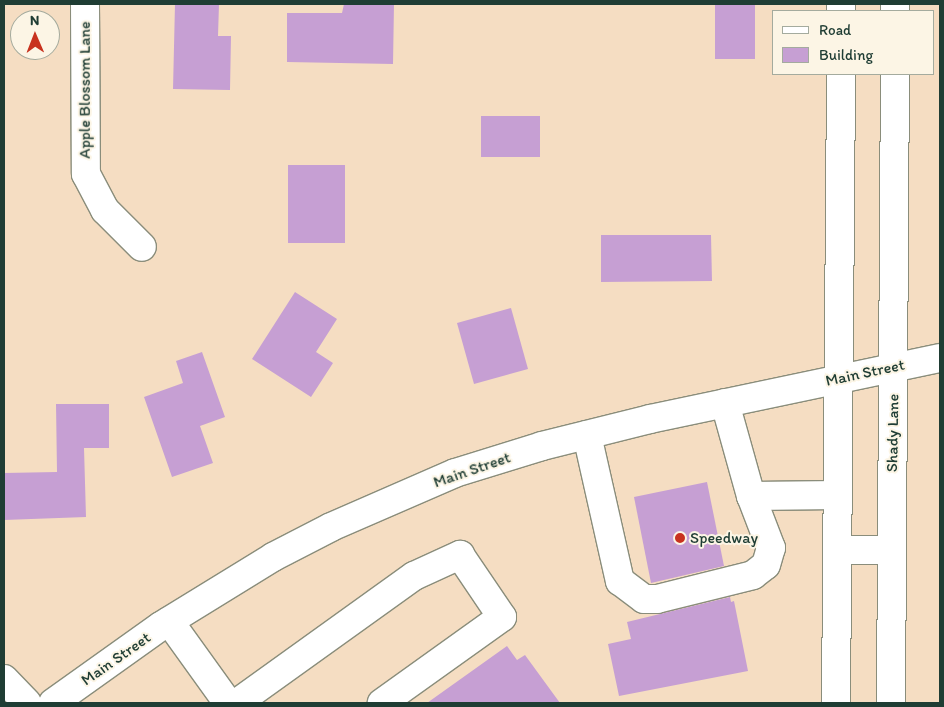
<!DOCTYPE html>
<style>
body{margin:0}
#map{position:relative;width:944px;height:707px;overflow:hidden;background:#f5ddc2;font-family:Itim,sans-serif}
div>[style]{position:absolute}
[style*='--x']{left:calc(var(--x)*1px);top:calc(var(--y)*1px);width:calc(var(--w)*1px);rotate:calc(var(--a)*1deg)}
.building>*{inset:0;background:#c69fd3}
.roads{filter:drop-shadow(1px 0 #8a8d7b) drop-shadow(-1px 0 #8a8d7b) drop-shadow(0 1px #8a8d7b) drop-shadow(0 -1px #8a8d7b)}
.minor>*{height:28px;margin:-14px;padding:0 14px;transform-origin:14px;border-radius:14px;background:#fff}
.major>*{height:28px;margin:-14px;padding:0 14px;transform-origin:14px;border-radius:14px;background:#fff}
.dots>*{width:14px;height:14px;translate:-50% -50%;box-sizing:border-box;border:2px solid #fcf5e5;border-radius:50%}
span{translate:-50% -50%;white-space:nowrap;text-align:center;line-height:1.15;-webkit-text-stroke:4px #fcf5e5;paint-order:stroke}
.street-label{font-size:16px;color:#1f3d34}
.poi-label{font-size:16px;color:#1f3d34}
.left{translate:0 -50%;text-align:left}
.frame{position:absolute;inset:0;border:5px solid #1f3d34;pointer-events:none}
.legend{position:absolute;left:772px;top:10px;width:162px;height:65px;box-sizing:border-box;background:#fcf5e5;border:1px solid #a4ab9e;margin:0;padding:6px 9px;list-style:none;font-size:15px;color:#1f3d34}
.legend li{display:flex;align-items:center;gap:10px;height:25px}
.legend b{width:25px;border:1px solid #a4ab9e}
.north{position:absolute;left:10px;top:10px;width:50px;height:50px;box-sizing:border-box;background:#fcf5e5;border:1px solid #a4ab9e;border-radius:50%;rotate:359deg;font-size:14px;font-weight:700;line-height:20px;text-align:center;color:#1f3d34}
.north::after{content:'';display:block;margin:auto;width:18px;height:22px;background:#c8321e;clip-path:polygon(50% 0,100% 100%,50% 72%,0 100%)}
</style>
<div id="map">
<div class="building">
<i style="clip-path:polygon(175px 4px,219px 4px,218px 36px,231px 36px,230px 90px,173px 89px)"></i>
<i style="clip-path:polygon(344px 4px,394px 4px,393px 64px,287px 62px,287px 13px,342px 13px)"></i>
<i style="clip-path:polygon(715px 4px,755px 4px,755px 59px,715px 59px)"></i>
<i style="clip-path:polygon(481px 116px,540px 116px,540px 157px,481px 157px)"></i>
<i style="clip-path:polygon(288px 165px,345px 165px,345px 243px,288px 243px)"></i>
<i style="clip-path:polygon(601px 235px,711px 235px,712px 281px,601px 282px)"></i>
<i style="clip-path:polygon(295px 292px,337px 319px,316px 352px,333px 363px,311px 397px,252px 359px)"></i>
<i style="clip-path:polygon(511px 308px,528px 369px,474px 384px,457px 323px)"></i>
<i style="clip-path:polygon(202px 352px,225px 417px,200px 426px,213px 463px,172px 477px,144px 397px,183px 383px,176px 361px)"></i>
<i style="clip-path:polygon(56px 404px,109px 404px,109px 448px,84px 448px,86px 517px,4px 520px,4px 473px,57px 472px)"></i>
<i style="clip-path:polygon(707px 482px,724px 566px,651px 583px,634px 497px)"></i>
<i style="clip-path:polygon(730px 597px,731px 602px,734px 601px,748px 671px,619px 696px,608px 644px,631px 639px,627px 622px)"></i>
<i style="clip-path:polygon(507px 646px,517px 660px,525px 655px,560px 703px,427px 703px)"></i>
</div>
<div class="roads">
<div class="minor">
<i style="--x:85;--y:4;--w:170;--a:89.7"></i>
<i style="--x:86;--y:174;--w:41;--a:62.2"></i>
<i style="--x:105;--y:210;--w:52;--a:45"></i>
<i style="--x:841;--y:11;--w:7;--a:-90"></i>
<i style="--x:895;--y:11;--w:7;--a:-90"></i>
<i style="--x:725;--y:403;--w:97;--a:74.4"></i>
<i style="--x:751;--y:496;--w:87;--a:-0.7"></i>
<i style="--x:587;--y:435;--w:150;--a:77.3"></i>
<i style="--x:620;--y:581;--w:30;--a:37"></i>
<i style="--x:644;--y:599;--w:13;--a:0"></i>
<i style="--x:657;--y:599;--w:99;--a:-14"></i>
<i style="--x:753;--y:575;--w:16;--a:-38"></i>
<i style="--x:766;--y:565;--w:18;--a:-74"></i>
<i style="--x:771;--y:548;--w:56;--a:-111"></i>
<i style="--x:837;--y:550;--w:55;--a:0"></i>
<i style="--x:169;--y:621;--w:101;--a:54.3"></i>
<i style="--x:4;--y:679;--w:33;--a:46"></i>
<i style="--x:237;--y:703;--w:218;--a:-35.7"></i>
<i style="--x:414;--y:576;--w:51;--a:-24.5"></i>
<i style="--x:460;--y:555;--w:75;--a:55.9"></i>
<i style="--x:502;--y:617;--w:148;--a:144.4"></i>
<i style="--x:836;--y:703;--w:629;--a:-89.54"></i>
<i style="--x:891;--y:703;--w:629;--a:-89.64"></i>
</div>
<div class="major">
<i style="--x:53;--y:703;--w:133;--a:-35.5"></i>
<i style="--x:161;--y:626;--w:132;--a:-31.6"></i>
<i style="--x:273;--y:557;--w:65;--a:-27.3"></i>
<i style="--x:331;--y:527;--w:135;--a:-23.5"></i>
<i style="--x:455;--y:473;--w:91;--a:-17.2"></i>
<i style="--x:542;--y:446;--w:111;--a:-14"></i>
<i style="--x:650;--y:419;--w:296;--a:-11.9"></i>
</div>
</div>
<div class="dots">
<i style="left:680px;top:538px;background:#c8321e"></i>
</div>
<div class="street-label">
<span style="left:85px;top:90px;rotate:-90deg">Apple Blossom Lane</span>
<span style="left:865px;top:373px;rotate:-12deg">Main Street</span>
<span style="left:893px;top:433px;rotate:-89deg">Shady Lane</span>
<span style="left:472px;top:470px;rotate:-19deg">Main Street</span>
<span style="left:116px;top:659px;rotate:-35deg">Main Street</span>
</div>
<div class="poi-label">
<span class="left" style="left:690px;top:538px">Speedway</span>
</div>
<div class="frame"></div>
<ul class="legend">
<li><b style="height:6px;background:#fff"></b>Road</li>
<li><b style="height:14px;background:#c69fd3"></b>Building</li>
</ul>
<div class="north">N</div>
</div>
